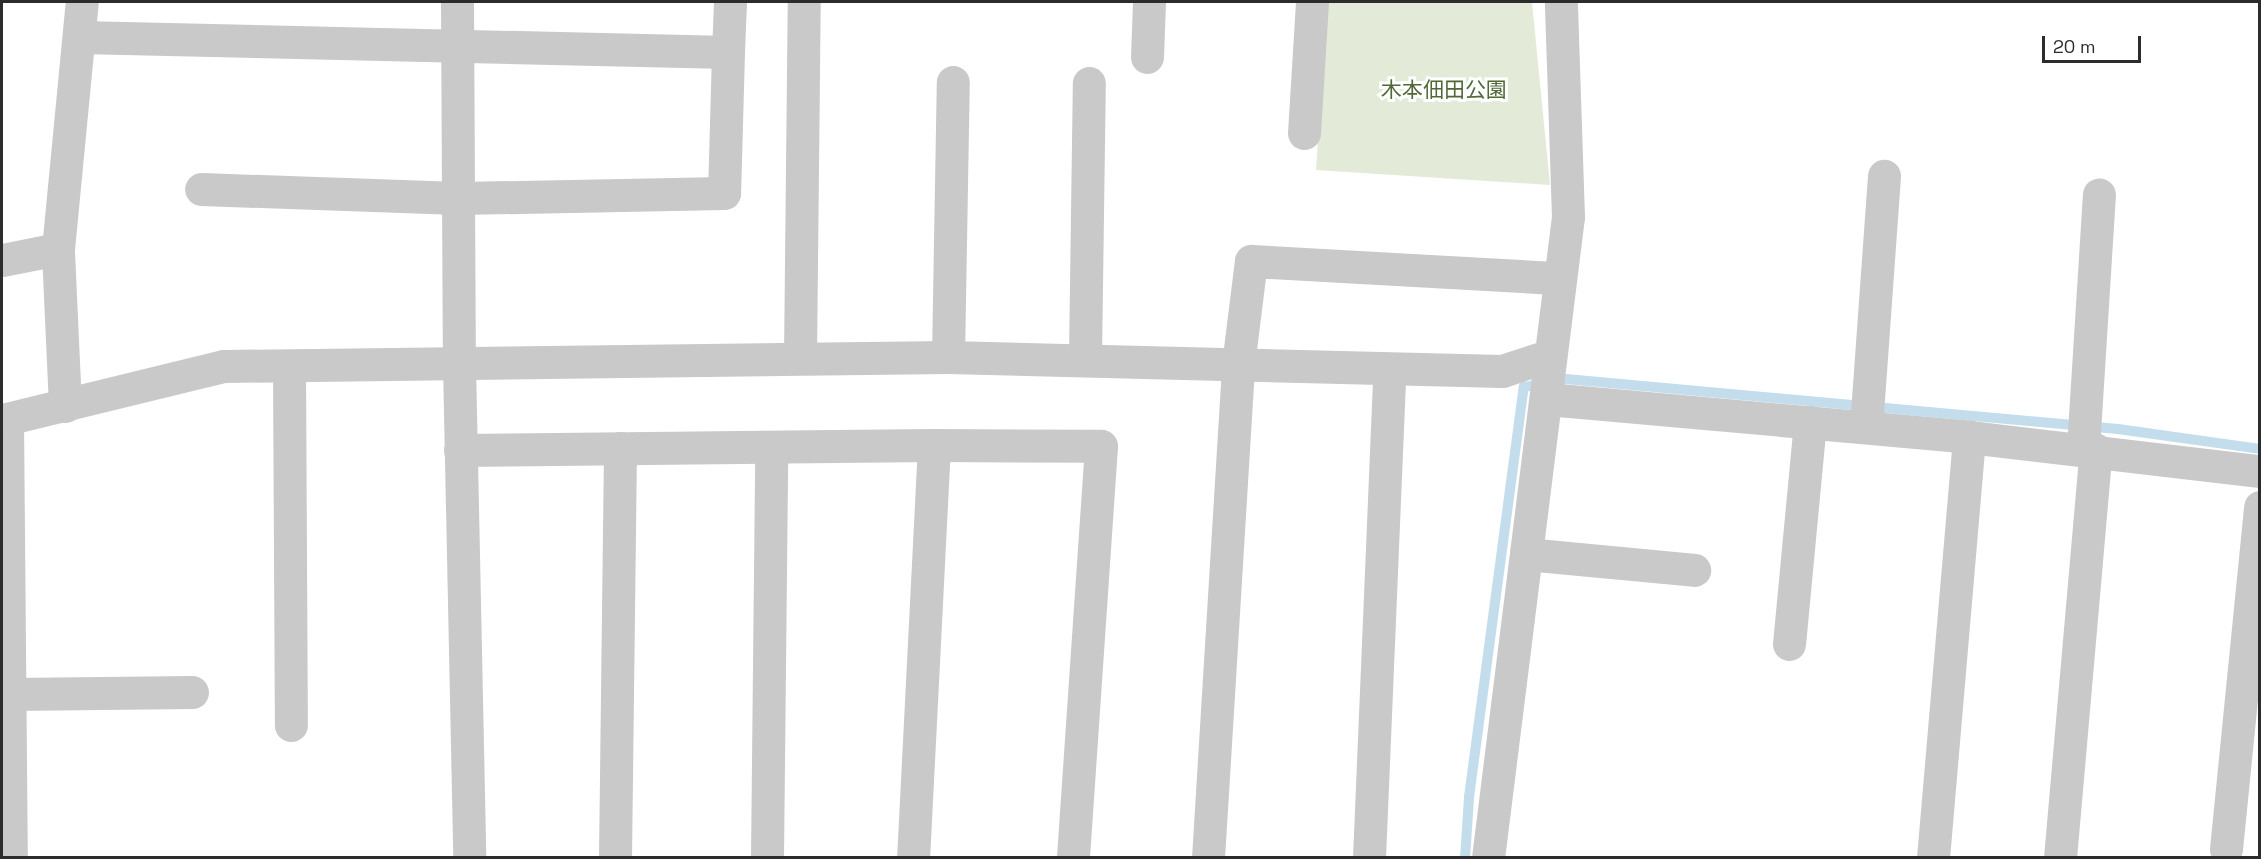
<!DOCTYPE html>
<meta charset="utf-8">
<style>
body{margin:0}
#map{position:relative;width:2261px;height:859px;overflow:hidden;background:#fff;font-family:"Space Grotesk","Noto Sans JP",sans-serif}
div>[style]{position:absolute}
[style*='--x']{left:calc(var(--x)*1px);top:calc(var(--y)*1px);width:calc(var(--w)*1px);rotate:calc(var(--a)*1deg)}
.green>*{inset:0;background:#e3ebd8}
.stream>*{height:10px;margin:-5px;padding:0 5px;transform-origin:5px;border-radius:5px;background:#c3ddec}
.minor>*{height:33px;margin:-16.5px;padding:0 16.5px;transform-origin:16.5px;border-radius:16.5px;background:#c9c9c9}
span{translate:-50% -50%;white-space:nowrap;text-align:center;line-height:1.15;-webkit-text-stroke:6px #fff;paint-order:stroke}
.park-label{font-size:21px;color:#506938}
.frame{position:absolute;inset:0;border:3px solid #2c2c2c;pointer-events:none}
.scale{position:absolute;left:2042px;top:36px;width:99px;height:27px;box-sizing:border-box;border:3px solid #2c2c2c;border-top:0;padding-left:8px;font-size:18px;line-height:21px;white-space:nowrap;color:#2c2c2c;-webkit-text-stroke:4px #fff;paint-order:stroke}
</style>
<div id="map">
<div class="green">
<i style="clip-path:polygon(1327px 2px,1532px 2px,1550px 185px,1316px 170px)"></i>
</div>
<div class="stream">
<i style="--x:1465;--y:858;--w:61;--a:-86.2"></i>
<i style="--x:1469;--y:797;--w:414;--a:-82.4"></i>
<i style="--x:1524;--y:387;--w:43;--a:-10.8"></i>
<i style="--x:1566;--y:379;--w:554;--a:5.18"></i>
<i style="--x:2118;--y:429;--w:143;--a:8"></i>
</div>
<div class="minor">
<i style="--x:457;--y:2;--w:362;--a:89.7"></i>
<i style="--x:459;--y:364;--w:494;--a:88.8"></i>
<i style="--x:79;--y:37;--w:649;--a:1.32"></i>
<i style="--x:728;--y:52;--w:141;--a:91.6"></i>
<i style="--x:724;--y:193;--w:266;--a:178.9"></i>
<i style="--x:458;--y:198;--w:257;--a:-178"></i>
<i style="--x:728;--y:52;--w:50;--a:-87.7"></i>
<i style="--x:1147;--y:57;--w:55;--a:-87.9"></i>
<i style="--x:1304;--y:133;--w:131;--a:-86.5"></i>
<i style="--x:2;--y:260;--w:57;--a:-11.1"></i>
<i style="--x:948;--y:357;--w:275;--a:-89"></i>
<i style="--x:800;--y:358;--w:356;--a:-89.4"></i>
<i style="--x:1085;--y:358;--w:275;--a:-89.2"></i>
<i style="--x:289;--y:366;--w:359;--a:89.7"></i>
<i style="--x:1547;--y:399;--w:424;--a:5.1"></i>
<i style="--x:1969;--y:437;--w:293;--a:6.7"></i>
<i style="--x:65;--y:406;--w:157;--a:-92.6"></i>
<i style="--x:58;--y:249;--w:248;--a:-84.5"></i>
<i style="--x:7;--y:419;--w:439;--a:89.5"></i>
<i style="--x:2;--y:420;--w:228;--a:-13.7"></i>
<i style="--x:224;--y:366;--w:724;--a:-0.71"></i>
<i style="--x:948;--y:357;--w:554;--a:1.45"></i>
<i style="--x:1502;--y:371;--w:48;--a:-18.1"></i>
<i style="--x:1866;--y:427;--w:252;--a:-85.9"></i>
<i style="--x:934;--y:445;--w:167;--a:0.3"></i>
<i style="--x:1101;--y:446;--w:413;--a:93.9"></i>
<i style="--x:2083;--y:448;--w:254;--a:-86.4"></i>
<i style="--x:460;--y:450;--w:474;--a:-0.6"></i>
<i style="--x:934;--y:445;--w:414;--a:92.9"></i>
<i style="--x:1526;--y:554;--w:169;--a:5.4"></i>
<i style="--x:1789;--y:644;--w:223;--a:-84.6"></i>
<i style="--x:11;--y:694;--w:181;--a:-0.6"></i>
<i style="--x:2226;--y:849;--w:344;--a:-84.3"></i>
<i style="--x:615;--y:858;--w:410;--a:-89.3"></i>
<i style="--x:767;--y:858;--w:411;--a:-89.4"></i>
<i style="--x:1208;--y:858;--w:494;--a:-86.5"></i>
<i style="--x:1238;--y:365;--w:105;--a:-82.9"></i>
<i style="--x:1251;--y:261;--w:308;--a:3.2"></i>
<i style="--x:1369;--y:858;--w:487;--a:-87.6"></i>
<i style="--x:1488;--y:858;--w:646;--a:-82.89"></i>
<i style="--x:1568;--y:217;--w:215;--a:-91.9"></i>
<i style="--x:1933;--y:858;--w:423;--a:-85.1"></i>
<i style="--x:2060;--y:858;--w:410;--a:-85"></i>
</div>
<div class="park-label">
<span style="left:1444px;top:90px">木本佃田公園</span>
</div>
<div class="frame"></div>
<div class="scale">20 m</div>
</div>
